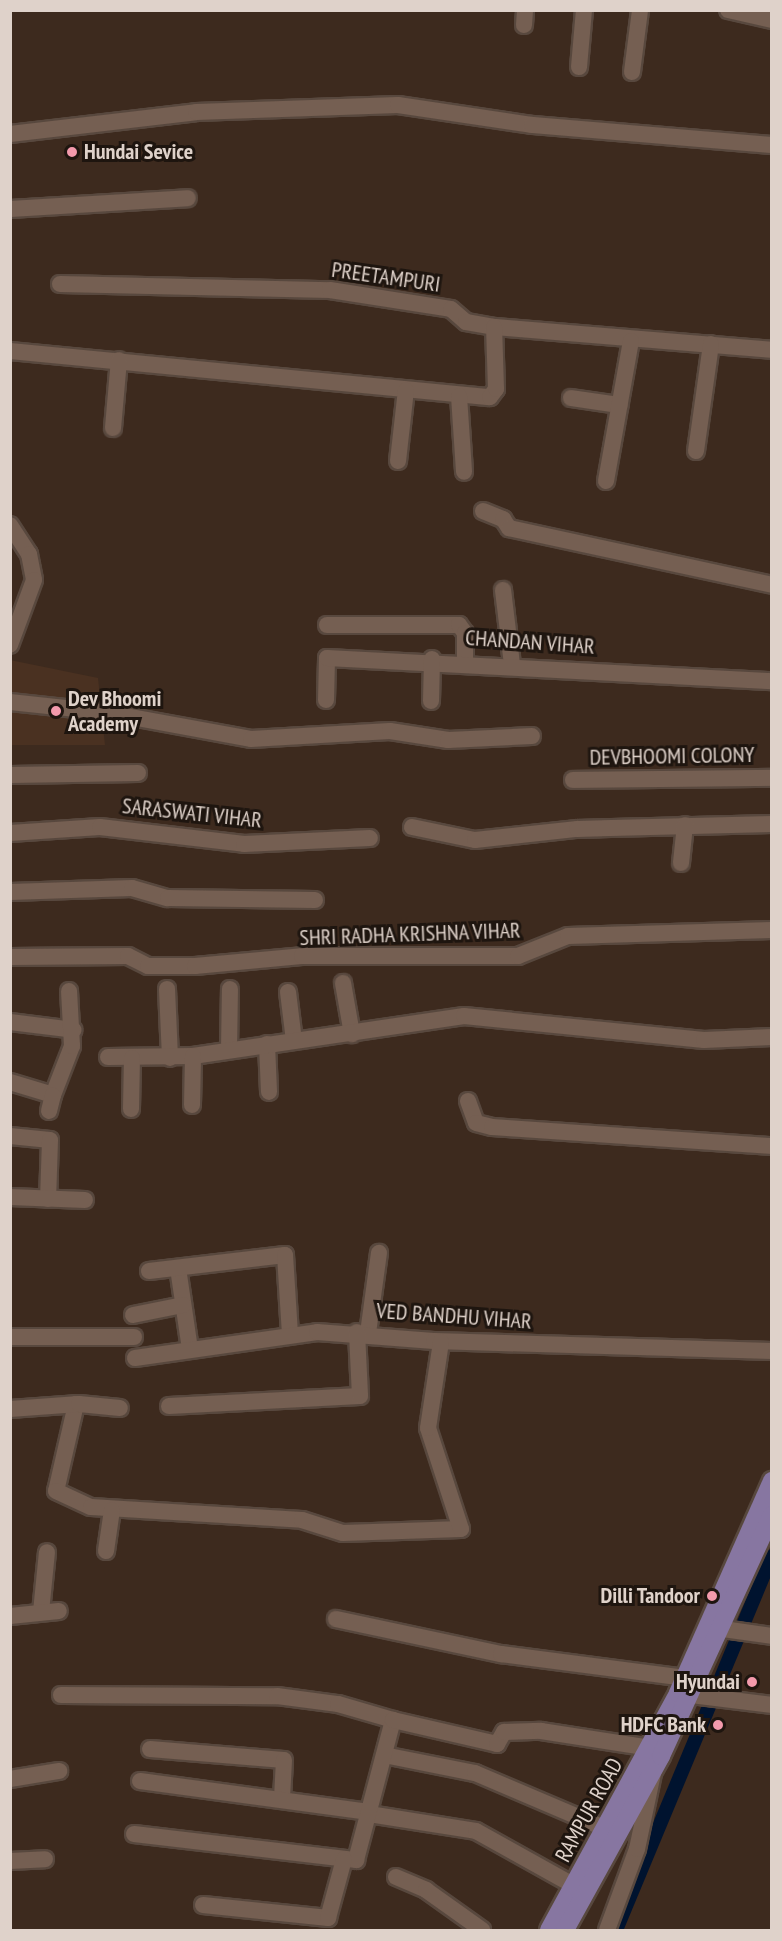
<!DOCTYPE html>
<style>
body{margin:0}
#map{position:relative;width:782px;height:1941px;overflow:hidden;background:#3d2a1e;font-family:"PT Sans Narrow",sans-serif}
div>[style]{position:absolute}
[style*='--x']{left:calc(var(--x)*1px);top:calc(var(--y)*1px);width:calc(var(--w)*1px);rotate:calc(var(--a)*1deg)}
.built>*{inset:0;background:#4a3121}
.canal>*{height:14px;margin:-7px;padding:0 7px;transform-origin:7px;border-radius:7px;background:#00132f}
.roads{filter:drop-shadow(2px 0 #58483e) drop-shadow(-2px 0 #58483e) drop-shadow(0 2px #58483e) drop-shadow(0 -2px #58483e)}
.minor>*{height:16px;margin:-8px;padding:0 8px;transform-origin:8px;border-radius:8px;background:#755f52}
.major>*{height:18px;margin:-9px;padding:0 9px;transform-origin:9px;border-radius:9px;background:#8776a1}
.dots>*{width:16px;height:16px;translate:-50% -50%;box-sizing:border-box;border:3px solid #1e150f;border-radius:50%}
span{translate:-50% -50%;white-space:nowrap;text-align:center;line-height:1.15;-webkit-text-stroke:6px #1e150f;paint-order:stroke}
.poi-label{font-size:22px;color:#dfd2ca;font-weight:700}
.left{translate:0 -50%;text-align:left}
.right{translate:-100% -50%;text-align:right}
.street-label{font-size:22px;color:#dfd2ca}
.frame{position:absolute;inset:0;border:12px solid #dfd2ca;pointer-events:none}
</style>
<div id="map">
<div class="built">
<i style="clip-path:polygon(10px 660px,98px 678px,105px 745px,11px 745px)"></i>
</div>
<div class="canal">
<i style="--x:616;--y:1930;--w:405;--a:-67.4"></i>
</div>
<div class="roads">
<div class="minor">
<i style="--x:728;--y:10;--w:45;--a:12.8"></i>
<i style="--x:524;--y:25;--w:15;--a:-86"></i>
<i style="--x:579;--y:67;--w:57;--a:-85"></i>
<i style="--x:632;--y:72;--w:63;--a:-82.6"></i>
<i style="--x:10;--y:134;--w:187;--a:-6.7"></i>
<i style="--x:196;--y:112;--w:202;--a:-2"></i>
<i style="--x:398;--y:105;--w:135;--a:8.5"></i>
<i style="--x:532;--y:125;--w:241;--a:4.8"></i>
<i style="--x:10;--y:209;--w:178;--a:-3.5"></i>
<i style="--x:60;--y:284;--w:270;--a:1.3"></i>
<i style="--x:330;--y:290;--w:122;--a:8.9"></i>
<i style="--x:451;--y:309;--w:20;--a:41"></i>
<i style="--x:466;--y:322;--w:28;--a:10"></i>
<i style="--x:494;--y:327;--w:279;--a:4.7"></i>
<i style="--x:10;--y:351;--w:482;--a:5.5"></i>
<i style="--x:490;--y:397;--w:10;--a:-53"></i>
<i style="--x:496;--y:389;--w:62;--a:-91.8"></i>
<i style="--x:459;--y:396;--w:76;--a:86.2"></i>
<i style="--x:571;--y:398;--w:49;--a:8.3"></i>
<i style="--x:113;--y:428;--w:68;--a:-85"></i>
<i style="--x:696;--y:451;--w:108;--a:-82"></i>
<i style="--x:398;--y:461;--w:71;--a:-83.6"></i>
<i style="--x:606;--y:481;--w:142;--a:-79.9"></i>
<i style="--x:483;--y:511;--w:22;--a:22"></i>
<i style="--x:503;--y:519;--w:11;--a:56"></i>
<i style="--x:509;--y:528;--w:269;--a:12.2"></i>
<i style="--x:10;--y:525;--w:35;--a:57"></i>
<i style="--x:29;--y:554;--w:26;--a:79"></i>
<i style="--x:34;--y:580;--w:69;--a:110.3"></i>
<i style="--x:503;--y:590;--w:75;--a:83.1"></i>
<i style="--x:327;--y:625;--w:132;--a:0"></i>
<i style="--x:459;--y:625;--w:10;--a:53"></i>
<i style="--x:465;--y:633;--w:28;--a:90"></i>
<i style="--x:326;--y:700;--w:42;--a:-88.6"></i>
<i style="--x:327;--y:658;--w:446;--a:3"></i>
<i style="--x:431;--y:701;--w:42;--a:-88.6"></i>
<i style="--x:10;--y:702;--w:95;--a:6.1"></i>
<i style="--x:104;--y:712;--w:149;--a:10.4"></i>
<i style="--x:251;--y:739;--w:139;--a:-3.3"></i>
<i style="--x:390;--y:731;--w:59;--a:8.8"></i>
<i style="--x:448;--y:740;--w:84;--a:-2.7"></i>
<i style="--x:10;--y:775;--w:128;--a:-0.9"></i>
<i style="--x:573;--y:780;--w:199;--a:-0.6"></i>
<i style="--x:412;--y:827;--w:64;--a:11.7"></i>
<i style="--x:475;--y:840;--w:103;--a:-6.2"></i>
<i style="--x:577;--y:829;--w:195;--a:-1.5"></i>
<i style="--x:10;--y:833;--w:90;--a:-3.8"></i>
<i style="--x:100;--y:827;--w:145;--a:6.7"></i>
<i style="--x:244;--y:844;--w:126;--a:-2.7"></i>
<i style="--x:681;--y:863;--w:38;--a:-84"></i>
<i style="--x:10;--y:892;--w:122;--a:-1.9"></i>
<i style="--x:132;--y:888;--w:37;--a:16"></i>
<i style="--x:168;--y:898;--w:147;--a:0.8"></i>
<i style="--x:10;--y:957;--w:118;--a:-0.5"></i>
<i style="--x:128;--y:956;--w:22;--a:27"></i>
<i style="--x:148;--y:966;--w:47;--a:0"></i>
<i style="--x:195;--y:966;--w:107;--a:-5.3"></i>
<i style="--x:302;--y:956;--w:216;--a:0"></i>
<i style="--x:518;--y:956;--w:54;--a:-21.8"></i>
<i style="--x:568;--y:936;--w:204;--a:-1.7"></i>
<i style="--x:343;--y:983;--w:52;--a:80"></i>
<i style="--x:167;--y:989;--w:69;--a:87.5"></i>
<i style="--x:288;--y:992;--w:49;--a:83"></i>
<i style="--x:10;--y:1022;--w:64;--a:7.1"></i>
<i style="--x:267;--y:1044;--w:48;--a:87.6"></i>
<i style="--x:229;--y:1050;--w:61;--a:-89.1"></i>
<i style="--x:108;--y:1057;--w:85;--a:-0.7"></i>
<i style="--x:193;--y:1056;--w:274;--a:-8.4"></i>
<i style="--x:464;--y:1016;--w:241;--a:5.7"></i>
<i style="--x:704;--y:1040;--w:68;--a:-2.5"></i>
<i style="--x:10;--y:1082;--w:45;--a:16.8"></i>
<i style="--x:53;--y:1095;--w:53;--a:-68.8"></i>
<i style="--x:72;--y:1046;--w:55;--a:-93.1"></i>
<i style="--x:468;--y:1101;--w:23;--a:70"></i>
<i style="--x:476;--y:1123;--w:16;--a:14"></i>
<i style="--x:492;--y:1127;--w:281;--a:3.9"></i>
<i style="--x:192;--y:1105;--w:49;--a:-88.8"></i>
<i style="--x:131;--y:1109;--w:51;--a:-88.9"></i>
<i style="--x:49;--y:1111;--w:16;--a:-76"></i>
<i style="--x:10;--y:1136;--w:40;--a:5.7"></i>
<i style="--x:50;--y:1140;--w:59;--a:91.9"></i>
<i style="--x:10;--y:1197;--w:75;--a:2.3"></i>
<i style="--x:178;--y:1268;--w:82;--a:81.6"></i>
<i style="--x:149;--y:1271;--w:137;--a:-6.7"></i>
<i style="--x:285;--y:1255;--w:80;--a:86.4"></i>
<i style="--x:133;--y:1315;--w:51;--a:-11.3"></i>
<i style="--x:368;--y:1333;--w:81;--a:-82.2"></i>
<i style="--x:10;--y:1337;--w:124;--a:0"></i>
<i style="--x:135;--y:1358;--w:184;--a:-8.1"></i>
<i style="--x:317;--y:1332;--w:117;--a:4.4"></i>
<i style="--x:434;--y:1341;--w:338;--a:1.7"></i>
<i style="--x:76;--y:1404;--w:89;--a:102.9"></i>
<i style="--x:56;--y:1491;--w:38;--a:25"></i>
<i style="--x:91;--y:1507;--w:211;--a:3.5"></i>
<i style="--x:302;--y:1520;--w:43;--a:17.6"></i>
<i style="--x:343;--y:1533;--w:118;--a:-1.9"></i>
<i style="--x:461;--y:1529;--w:106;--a:-108.1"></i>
<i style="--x:428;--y:1428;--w:87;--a:-81.4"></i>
<i style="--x:169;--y:1406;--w:191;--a:-3"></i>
<i style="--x:360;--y:1396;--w:64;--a:-92.7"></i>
<i style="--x:10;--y:1409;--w:69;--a:-4.1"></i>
<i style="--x:79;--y:1404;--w:41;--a:5.6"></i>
<i style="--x:106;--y:1551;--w:41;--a:-81.7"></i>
<i style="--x:41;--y:1612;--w:60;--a:-84.3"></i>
<i style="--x:10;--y:1616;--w:49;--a:-5.8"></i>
<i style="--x:336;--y:1619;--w:169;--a:12"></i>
<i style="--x:501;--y:1654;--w:186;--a:7.4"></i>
<i style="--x:723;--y:1629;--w:49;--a:8.1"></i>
<i style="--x:61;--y:1695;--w:216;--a:0.3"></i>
<i style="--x:277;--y:1696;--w:62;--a:7.5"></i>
<i style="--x:338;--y:1704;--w:57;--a:16.2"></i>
<i style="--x:691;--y:1695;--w:82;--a:7"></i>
<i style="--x:150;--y:1749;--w:134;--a:4.7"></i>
<i style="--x:284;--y:1760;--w:37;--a:93"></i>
<i style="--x:384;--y:1755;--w:93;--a:11.2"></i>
<i style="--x:475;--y:1773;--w:142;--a:23.1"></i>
<i style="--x:10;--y:1779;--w:50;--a:-9.3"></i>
<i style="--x:140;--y:1781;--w:231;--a:7.7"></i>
<i style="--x:369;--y:1814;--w:108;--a:9"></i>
<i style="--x:476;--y:1831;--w:113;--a:29.1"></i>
<i style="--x:134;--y:1834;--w:224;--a:6.7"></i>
<i style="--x:356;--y:1860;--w:145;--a:-75.2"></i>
<i style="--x:393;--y:1720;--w:107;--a:13"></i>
<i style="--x:497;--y:1744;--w:14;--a:-60"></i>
<i style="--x:504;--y:1732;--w:37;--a:-2"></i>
<i style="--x:541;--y:1731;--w:111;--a:8.8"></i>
<i style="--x:10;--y:1861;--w:35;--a:-3"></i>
<i style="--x:396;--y:1877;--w:33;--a:23"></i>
<i style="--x:426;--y:1890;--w:69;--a:35.5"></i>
<i style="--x:203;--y:1905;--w:126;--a:5.9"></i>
<i style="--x:328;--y:1918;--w:61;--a:-74.8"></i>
<i style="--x:607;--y:1930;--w:86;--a:-69.7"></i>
<i style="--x:637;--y:1849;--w:77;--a:-78"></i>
</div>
<div class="major">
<i style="--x:549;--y:1930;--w:270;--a:-61.4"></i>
<i style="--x:678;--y:1693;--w:232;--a:-66.1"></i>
<i style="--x:565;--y:1930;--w:199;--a:-61.1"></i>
<i style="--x:661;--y:1756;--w:265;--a:-65.3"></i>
</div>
</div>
<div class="dots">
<i style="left:72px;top:152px;background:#f39aac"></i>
<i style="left:56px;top:711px;background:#f39aac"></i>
<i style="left:712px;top:1596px;background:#f39aac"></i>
<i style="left:752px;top:1682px;background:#f39aac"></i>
<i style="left:718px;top:1725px;background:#f39aac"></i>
</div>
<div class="poi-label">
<span class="left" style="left:84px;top:152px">Hundai Sevice</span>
<span class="left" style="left:68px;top:711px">Dev Bhoomi<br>Academy</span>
<span class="right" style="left:700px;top:1596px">Dilli Tandoor</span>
<span class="right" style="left:740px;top:1682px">Hyundai</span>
<span class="right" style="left:706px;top:1725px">HDFC Bank</span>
</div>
<div class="street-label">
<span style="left:386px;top:277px;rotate:8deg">PREETAMPURI</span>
<span style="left:530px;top:642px;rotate:4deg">CHANDAN VIHAR</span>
<span style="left:672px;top:756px;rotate:-1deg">DEVBHOOMI COLONY</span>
<span style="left:192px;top:813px;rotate:6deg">SARASWATI VIHAR</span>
<span style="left:410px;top:934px;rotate:-2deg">SHRI RADHA KRISHNA VIHAR</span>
<span style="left:454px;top:1316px;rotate:4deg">VED BANDHU VIHAR</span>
<span style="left:589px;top:1810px;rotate:-61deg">RAMPUR ROAD</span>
</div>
<div class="frame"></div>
</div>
